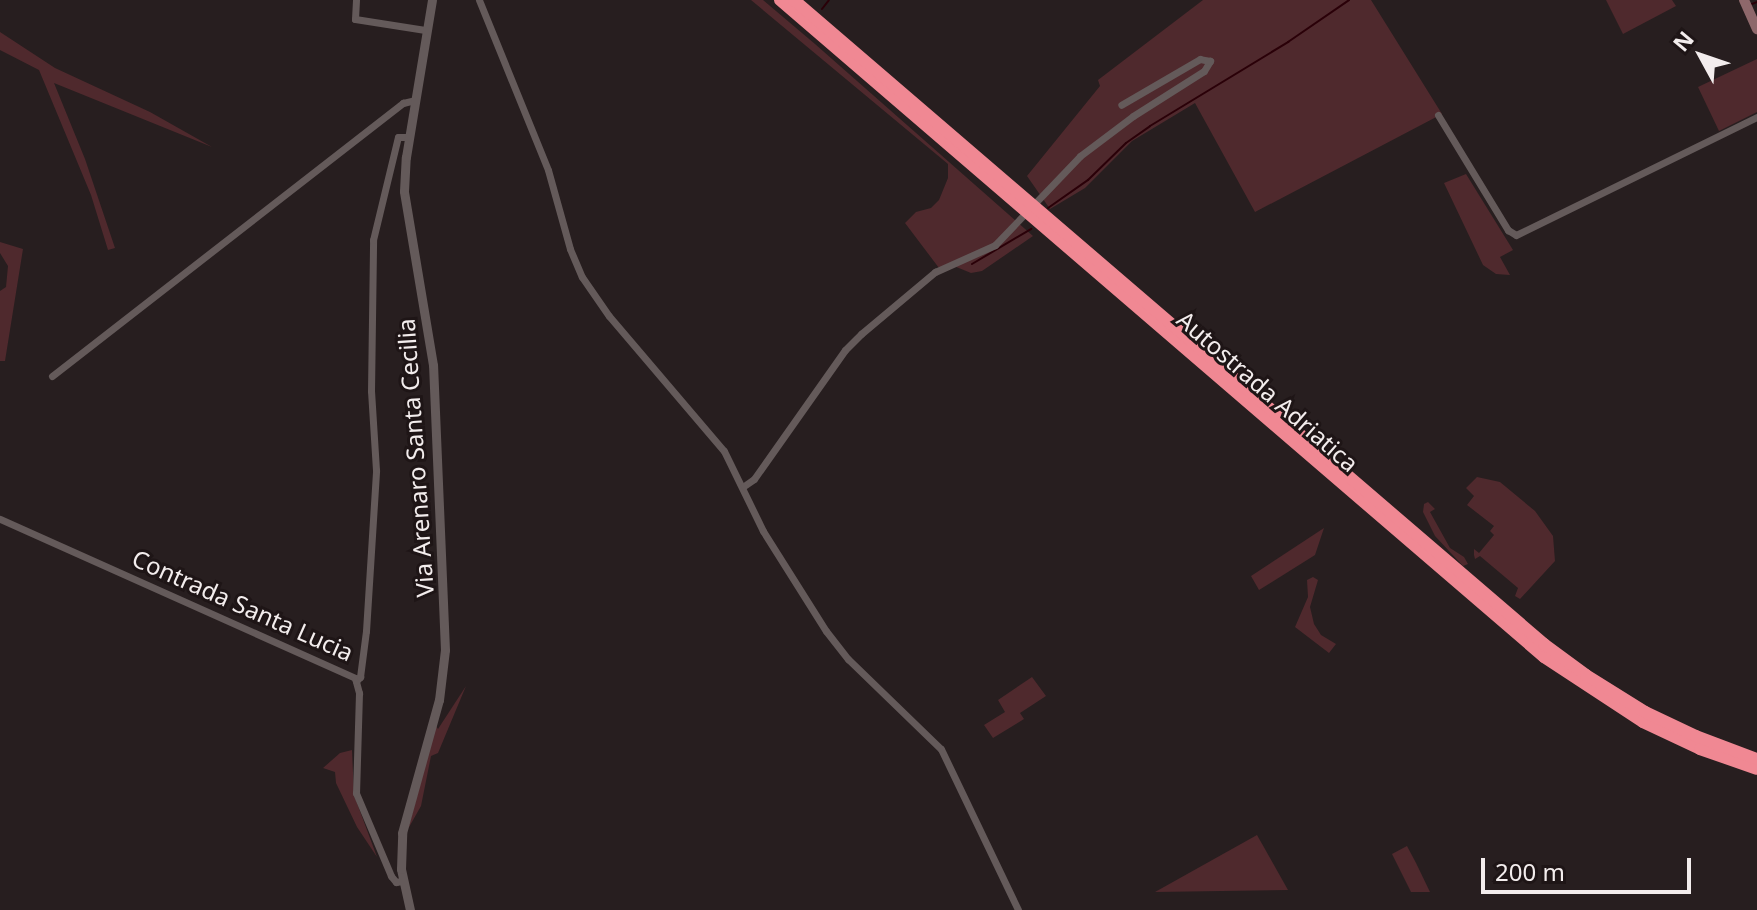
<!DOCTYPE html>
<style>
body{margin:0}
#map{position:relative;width:1757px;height:910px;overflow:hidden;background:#271e1f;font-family:"Noto Sans",sans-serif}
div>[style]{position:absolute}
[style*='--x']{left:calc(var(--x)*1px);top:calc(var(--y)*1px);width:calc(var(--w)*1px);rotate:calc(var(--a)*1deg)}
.green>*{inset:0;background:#4f292d}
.stream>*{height:2px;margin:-1px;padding:0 1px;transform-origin:1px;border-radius:1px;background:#2a0008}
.minor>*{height:7px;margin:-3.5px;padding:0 3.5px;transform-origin:3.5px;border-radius:3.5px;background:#645a5a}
.tertiary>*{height:9px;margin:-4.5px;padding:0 4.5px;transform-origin:4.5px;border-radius:4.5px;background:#645a5a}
.secondary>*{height:10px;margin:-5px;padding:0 5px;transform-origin:5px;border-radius:5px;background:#8e686b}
.motorway>*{height:12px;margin:-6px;padding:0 6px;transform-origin:6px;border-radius:6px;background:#f08893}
span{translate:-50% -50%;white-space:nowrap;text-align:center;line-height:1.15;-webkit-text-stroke:6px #1e1516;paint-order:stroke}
.street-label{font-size:24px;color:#f3eded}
.north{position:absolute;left:1661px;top:16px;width:80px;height:80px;-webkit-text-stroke:6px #1e1516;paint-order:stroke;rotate:310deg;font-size:22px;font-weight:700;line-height:32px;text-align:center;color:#f3eded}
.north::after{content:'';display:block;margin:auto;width:28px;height:36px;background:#f3eded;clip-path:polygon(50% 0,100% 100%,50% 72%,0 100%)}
.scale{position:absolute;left:1481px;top:858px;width:210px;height:36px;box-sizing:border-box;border:4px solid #f3eded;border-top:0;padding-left:10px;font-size:24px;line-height:28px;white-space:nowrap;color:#f3eded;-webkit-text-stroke:6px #1e1516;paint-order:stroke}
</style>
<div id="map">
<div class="green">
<i style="clip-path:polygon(751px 0,763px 0,815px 44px,1033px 236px,982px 271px,971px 273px,949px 264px,939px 268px,905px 223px,916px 212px,931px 208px,939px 200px,948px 178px,948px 164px)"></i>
<i style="clip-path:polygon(1203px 0,1371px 0,1442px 114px,1255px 212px,1195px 103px,1132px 141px,1085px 188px,1050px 209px,1027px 176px,1100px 86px,1098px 80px)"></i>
<i style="clip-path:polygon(1606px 0,1672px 0,1676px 6px,1623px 34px)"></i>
<i style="clip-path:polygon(0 32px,55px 68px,150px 112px,212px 147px,54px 83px,85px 159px,115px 248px,108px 250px,91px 195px,39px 70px,0 50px)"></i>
<i style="clip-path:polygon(1757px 59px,1757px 112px,1719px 131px,1698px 87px)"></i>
<i style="clip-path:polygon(1466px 174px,1513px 250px,1500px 257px,1510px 275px,1496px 274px,1483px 265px,1444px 183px)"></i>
<i style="clip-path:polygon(0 242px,23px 249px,5px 361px,0 361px,0 291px,6px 287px,8px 266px,0 253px)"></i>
<i style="clip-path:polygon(1477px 477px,1500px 482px,1535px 511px,1553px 536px,1555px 561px,1520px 599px,1515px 596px,1518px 588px,1480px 556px,1475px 559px,1474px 555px,1474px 549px,1479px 553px,1494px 535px,1490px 531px,1494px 526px,1467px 505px,1474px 496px,1466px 488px)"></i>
<i style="clip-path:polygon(1428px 502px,1435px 509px,1430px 512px,1450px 548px,1464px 557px,1468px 564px,1463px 566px,1435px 536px,1423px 512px,1424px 504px)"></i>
<i style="clip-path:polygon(1324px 528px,1315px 555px,1259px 590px,1251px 576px)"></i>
<i style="clip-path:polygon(1313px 577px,1318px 580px,1310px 607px,1314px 624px,1321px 635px,1336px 644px,1329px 653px,1295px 627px,1308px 597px,1307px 580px)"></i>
<i style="clip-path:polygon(1032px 677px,1046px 696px,1020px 713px,1024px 719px,993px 738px,984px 725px,1005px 712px,998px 700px)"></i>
<i style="clip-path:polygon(466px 686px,438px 753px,431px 756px,421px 806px,408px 829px,436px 726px,438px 729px)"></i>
<i style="clip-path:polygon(352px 750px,354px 795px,377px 857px,357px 827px,336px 783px,335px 772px,323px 768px,340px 753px)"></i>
<i style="clip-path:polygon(1257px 835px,1288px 890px,1155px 892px)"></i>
<i style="clip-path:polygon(1407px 846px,1416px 863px,1430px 892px,1411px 892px,1392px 854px)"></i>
</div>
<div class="stream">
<i style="--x:1752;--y:4;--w:5;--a:-22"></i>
<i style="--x:822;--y:9;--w:11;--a:-52"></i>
<i style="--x:1048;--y:208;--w:49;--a:-35"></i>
<i style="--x:1088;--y:180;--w:53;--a:-44.2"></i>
<i style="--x:1126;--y:143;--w:29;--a:-35"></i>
<i style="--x:1150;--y:126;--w:162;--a:-31.3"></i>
<i style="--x:1288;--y:42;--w:74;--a:-34.5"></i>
<i style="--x:972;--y:264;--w:69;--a:-30.7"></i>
</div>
<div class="minor">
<i style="--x:356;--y:0;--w:19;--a:93"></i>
<i style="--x:355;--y:19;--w:71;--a:8.9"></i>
<i style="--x:479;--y:0;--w:183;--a:67.9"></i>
<i style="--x:548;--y:170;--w:82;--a:74.4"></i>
<i style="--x:570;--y:249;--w:30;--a:67"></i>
<i style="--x:582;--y:277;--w:47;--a:55.3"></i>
<i style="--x:609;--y:316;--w:177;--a:49.6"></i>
<i style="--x:724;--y:451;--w:89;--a:64"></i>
<i style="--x:763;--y:531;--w:118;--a:57.8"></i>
<i style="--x:826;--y:631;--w:36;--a:52"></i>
<i style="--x:848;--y:659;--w:129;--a:44.1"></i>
<i style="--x:941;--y:749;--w:178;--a:64.4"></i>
<i style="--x:1438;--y:115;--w:135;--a:58.7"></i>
<i style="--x:1508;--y:230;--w:9;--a:32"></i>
<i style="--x:1516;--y:235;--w:268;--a:-26.1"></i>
<i style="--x:52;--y:376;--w:445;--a:-37.9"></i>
<i style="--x:403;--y:103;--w:12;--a:-14"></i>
<i style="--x:744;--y:486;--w:12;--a:-35"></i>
<i style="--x:754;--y:479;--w:158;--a:-54.8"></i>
<i style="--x:845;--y:350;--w:23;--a:-45"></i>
<i style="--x:861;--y:334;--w:97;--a:-40"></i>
<i style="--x:935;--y:272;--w:66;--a:-24.2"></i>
<i style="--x:995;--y:245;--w:123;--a:-46.3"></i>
<i style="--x:1080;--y:156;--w:66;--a:-37"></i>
<i style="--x:1133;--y:116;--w:84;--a:-32.4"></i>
<i style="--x:1204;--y:71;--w:12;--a:-59"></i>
<i style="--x:1210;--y:61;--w:10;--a:-169"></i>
<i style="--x:1200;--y:59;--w:91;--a:149.8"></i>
<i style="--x:0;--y:519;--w:389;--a:24.1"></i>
<i style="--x:355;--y:678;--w:16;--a:75"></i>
<i style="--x:359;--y:693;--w:100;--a:91.7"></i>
<i style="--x:356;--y:793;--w:90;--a:67.1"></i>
<i style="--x:391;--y:876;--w:8;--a:50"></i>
<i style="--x:396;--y:882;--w:6;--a:-9"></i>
<i style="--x:356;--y:681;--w:6;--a:-45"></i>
<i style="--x:360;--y:677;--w:46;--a:-82.6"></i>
<i style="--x:366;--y:631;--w:161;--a:-86.4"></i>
<i style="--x:376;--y:470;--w:79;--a:-93.6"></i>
<i style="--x:371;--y:391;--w:151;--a:-89.2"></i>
<i style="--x:373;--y:240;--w:106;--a:-76.4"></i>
<i style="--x:398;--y:137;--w:11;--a:0"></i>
</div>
<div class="tertiary">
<i style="--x:410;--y:910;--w:42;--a:-102.4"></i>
<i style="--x:401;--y:869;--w:36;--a:-88"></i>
<i style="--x:402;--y:833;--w:138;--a:-74.5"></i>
<i style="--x:439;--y:700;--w:50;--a:-83.2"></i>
<i style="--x:445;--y:650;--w:285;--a:-92.4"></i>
<i style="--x:433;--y:365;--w:176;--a:-99.5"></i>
<i style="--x:404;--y:191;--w:34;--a:-87"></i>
<i style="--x:406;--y:157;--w:159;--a:-80.6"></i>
</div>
<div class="secondary">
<i style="--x:1744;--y:0;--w:32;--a:66"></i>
</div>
<div class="motorway">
<i style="--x:780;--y:0;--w:1008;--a:40.69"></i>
<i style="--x:1544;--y:657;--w:118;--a:33.3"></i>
<i style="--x:1643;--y:722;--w:63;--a:25.3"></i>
<i style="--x:1700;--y:749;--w:60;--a:19.3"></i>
<i style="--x:794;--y:0;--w:989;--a:40.65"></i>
<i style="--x:1544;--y:644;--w:52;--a:36.4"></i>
<i style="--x:1586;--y:675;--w:70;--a:32.1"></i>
<i style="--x:1645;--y:712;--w:56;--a:25.2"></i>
<i style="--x:1696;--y:736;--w:65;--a:20.7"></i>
</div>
<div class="street-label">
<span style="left:1268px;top:391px;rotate:41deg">Autostrada Adriatica</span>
<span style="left:415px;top:458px;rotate:-94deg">Via Arenaro Santa Cecilia</span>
<span style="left:243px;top:605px;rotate:24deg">Contrada Santa Lucia</span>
</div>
<div class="north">N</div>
<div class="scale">200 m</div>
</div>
